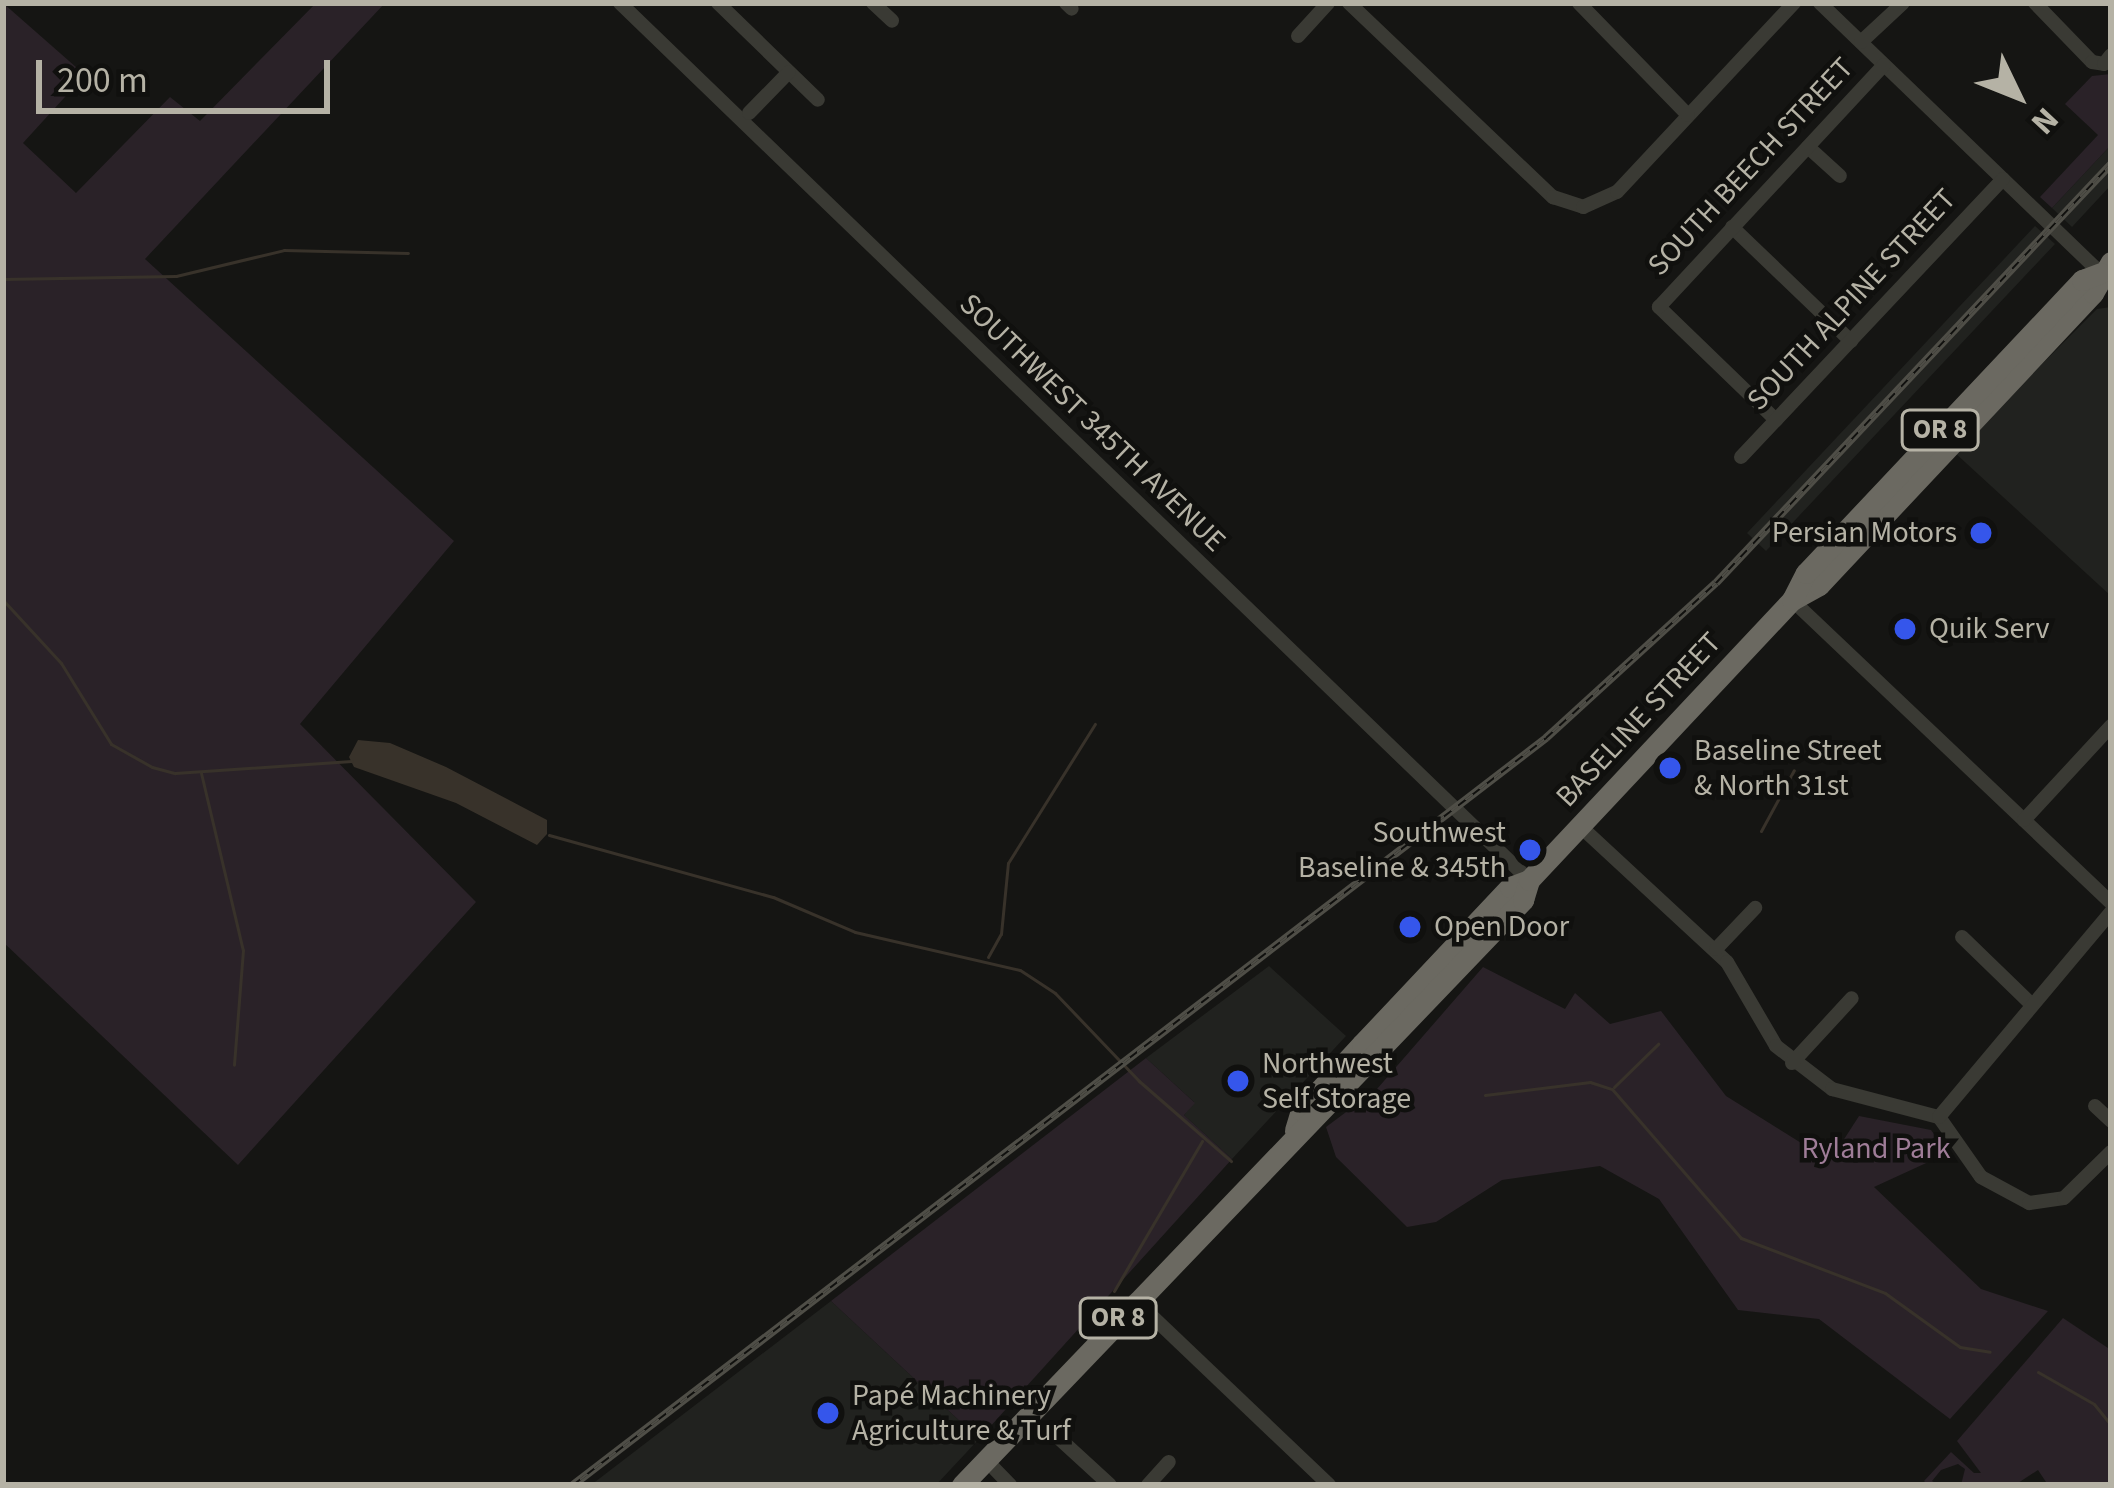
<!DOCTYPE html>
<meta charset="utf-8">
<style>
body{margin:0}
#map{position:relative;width:2114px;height:1488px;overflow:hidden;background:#151513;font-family:"Source Sans 3",sans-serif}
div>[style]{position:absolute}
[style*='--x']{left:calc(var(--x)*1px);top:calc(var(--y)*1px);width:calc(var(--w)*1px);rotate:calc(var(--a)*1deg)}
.built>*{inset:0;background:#21221f}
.green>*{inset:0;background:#2a2228}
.water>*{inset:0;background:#38322a}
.stream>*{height:3px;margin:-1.5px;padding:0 1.5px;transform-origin:1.5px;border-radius:1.5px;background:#38322a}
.minor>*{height:14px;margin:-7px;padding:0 7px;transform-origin:7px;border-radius:7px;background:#3a3a34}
.highway>*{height:21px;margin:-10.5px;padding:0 10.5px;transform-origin:10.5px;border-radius:10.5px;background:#6b6961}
.rail>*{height:8px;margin-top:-4px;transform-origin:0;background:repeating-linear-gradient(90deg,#10100e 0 9px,#4f4e47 0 18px);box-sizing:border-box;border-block:3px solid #4f4e47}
.dots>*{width:33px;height:33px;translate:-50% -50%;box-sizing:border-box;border:6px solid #10100e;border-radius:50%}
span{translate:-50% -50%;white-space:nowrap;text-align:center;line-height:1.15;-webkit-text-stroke:9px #10100e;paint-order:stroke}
.shield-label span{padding:3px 9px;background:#10100e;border:3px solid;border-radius:9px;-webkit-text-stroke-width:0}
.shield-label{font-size:27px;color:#b5b2a5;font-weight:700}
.street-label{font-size:30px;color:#b5b2a5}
.poi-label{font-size:30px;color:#b5b2a5}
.right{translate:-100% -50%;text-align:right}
.left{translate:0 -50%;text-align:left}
.park-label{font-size:30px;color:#9f7d98}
.frame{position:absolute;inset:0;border:6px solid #b5b2a5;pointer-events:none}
.north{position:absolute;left:1958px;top:36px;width:120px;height:120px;-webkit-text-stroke:9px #10100e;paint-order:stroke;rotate:133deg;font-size:33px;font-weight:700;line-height:48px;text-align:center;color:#b5b2a5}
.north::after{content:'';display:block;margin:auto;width:42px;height:54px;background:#b5b2a5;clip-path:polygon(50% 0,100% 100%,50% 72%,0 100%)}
.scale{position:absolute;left:36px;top:60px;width:294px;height:54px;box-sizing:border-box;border:6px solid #b5b2a5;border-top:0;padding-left:15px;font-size:36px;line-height:42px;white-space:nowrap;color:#b5b2a5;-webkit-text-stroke:9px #10100e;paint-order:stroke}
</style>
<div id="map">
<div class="built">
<i style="clip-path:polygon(2111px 145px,2111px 185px,2072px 227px,2052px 208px)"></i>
<i style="clip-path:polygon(2035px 226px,2055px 244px,1766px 551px,1747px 533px)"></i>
<i style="clip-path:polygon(2111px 307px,2111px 596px,1954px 452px,2097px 309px)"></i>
<i style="clip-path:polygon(1269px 966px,1346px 1036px,1232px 1159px,1184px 1115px,1194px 1102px,1146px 1058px)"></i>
<i style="clip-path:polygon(831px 1301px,979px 1439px,936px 1485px,591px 1485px)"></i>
</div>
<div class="green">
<i style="clip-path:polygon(3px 3px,85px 75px,23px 143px,76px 193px,170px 97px,200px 121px,316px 3px,385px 3px,145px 259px,454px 541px,300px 724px,476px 902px,238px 1165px,3px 942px)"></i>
<i style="clip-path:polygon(2111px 74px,2111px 145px,2052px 208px,2040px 197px,2098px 135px,2065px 104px,2092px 76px)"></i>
<i style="clip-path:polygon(1483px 967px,1565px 1009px,1575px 993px,1610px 1024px,1661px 1011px,1726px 1096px,1830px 1161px,1859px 1116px,1931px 1130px,1948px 1153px,1874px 1187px,1981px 1289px,2048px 1311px,1950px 1419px,1819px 1319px,1738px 1310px,1659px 1199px,1600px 1166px,1502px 1180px,1436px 1222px,1407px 1227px,1336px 1157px,1326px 1127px,1377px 1089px)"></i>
<i style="clip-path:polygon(1146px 1058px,1195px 1103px,1184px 1115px,1232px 1159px,979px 1439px,831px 1301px)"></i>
<i style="clip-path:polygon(2063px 1318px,2111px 1350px,2111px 1485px,2048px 1485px,2038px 1470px,2015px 1485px,1961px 1485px,1965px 1469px,1958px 1464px,1941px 1470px,1932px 1481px,1939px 1485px,1928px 1485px,1924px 1481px,1951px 1452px,1974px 1473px,1981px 1473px,1957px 1441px)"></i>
</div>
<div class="water">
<i style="clip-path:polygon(358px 740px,390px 743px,446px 767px,547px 820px,547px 834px,537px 845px,456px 803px,354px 767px,349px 757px)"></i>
</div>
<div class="stream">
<i style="--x:3;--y:279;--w:173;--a:-1"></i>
<i style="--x:176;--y:276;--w:111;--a:-13.5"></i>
<i style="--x:284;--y:250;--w:124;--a:1.4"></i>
<i style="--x:3;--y:600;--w:86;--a:47.4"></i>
<i style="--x:61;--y:663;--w:95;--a:58.3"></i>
<i style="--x:111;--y:744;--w:47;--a:29.3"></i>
<i style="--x:152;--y:767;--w:24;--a:15"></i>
<i style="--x:175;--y:773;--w:177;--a:-3.9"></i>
<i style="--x:201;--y:773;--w:182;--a:76.7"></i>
<i style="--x:243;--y:950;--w:115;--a:94.5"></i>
<i style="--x:1761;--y:831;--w:69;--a:-61.6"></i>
<i style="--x:549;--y:835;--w:232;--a:15.5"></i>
<i style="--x:773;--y:897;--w:89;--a:23.1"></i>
<i style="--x:855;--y:932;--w:169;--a:13"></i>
<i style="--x:1020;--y:970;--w:42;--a:33.3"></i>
<i style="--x:1055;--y:993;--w:122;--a:46.3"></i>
<i style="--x:1139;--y:1081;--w:122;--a:41"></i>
<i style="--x:988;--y:957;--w:26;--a:-61"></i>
<i style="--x:1001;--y:934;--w:71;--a:-84.4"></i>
<i style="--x:1008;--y:863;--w:164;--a:-58"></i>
<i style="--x:1614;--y:1087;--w:62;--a:-44.3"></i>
<i style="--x:1485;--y:1095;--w:106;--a:-7.1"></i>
<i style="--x:1590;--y:1082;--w:23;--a:18"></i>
<i style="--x:1612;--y:1089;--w:197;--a:49.1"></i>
<i style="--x:1741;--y:1238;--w:154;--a:20.9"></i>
<i style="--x:1885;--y:1293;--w:92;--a:35.8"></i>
<i style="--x:1960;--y:1347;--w:30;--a:9"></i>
<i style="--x:1114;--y:1291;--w:174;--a:-59.6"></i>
<i style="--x:2038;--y:1372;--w:64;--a:29.7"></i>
<i style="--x:2094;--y:1404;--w:27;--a:51"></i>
</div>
<div class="minor">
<i style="--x:620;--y:3;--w:1263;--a:43.97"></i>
<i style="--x:718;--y:3;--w:139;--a:44.1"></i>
<i style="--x:873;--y:3;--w:26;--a:43"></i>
<i style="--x:1066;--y:3;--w:8;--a:45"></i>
<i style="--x:1349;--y:3;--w:282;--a:43.6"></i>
<i style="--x:1553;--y:197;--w:32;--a:18"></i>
<i style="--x:1583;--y:207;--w:37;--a:-24"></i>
<i style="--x:1617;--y:192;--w:259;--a:-46.9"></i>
<i style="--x:1579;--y:3;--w:156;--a:45.8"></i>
<i style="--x:1820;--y:3;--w:397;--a:43.9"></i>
<i style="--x:2035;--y:3;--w:82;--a:46"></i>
<i style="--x:2092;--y:62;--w:12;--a:9"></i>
<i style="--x:2104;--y:64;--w:11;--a:-52"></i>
<i style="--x:1298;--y:36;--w:45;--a:-47.7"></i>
<i style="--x:1861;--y:42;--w:57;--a:-42.9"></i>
<i style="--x:749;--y:113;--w:57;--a:-45.7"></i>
<i style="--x:1808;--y:147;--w:43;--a:42.2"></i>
<i style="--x:1732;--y:227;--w:165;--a:43.8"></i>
<i style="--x:1776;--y:420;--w:163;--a:-136"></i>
<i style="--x:1659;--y:307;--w:330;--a:-47.1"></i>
<i style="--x:1741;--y:457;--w:382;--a:-46.7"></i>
<i style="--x:1792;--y:600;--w:440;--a:43.5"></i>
<i style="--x:2024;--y:820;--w:128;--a:-47.2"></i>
<i style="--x:1580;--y:826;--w:200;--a:42.8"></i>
<i style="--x:1727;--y:962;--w:97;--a:59.7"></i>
<i style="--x:1776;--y:1046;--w:71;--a:37.5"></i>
<i style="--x:1832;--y:1089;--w:111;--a:14.7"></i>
<i style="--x:1939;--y:1117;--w:73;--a:55"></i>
<i style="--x:1981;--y:1177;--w:55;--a:28.4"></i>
<i style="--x:2029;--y:1203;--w:35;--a:-8"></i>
<i style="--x:2064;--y:1198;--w:66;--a:-44.4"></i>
<i style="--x:1962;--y:937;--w:95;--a:44.1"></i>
<i style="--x:1716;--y:949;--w:57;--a:-46.4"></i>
<i style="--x:1792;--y:1063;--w:88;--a:-47.3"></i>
<i style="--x:2095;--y:1106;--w:22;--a:43"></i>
<i style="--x:1939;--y:1117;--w:268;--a:-50"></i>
<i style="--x:1135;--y:1300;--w:268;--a:43.6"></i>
<i style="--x:1050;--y:1430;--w:81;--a:42.5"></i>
<i style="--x:986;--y:1460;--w:35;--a:46"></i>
<i style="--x:1148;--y:1485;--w:31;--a:-48"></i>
</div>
<div class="highway">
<i style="--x:1792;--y:600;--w:31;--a:-29"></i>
<i style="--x:1819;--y:585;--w:400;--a:-46.8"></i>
<i style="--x:2093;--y:293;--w:36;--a:-60"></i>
<i style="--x:1295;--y:1130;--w:21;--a:-73"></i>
<i style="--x:1301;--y:1110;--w:90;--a:-47.3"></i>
<i style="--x:1362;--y:1044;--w:216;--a:-46.7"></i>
<i style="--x:1510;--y:887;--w:20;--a:-20"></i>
<i style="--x:962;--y:1485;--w:811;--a:-46.2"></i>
<i style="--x:1523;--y:900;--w:21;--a:-73"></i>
<i style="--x:1529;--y:880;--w:384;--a:-46.8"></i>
<i style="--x:1792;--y:600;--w:30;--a:-63"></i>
<i style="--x:1806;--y:573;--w:403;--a:-46.7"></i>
<i style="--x:2082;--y:280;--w:20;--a:-20"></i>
</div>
<div class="rail">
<i style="--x:573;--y:1485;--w:1227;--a:-37.51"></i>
<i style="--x:1546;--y:738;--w:230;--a:-42.4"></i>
<i style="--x:1716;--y:583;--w:576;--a:-46.69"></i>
</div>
<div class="dots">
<i style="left:1981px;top:533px;background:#3556eb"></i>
<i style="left:1905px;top:629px;background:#3556eb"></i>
<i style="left:1670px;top:768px;background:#3556eb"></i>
<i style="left:1530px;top:850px;background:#3556eb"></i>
<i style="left:1410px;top:927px;background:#3556eb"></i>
<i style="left:1238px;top:1081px;background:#3556eb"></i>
<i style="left:828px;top:1413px;background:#3556eb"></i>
</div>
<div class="shield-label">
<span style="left:1940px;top:430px">OR 8</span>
<span style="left:1118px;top:1318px">OR 8</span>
</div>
<div class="street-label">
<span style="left:1751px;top:167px;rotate:-47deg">SOUTH BEECH STREET</span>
<span style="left:1852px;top:300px;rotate:-47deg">SOUTH ALPINE STREET</span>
<span style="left:1092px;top:423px;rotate:44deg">SOUTHWEST 345TH AVENUE</span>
<span style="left:1639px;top:720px;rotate:-47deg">BASELINE STREET</span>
</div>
<div class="poi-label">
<span class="right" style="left:1957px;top:533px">Persian Motors</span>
<span class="left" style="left:1929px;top:629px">Quik Serv</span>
<span class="left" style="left:1694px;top:768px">Baseline Street<br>&amp; North 31st</span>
<span class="right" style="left:1506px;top:850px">Southwest<br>Baseline &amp; 345th</span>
<span class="left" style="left:1434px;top:927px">Open Door</span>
<span class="left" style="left:1262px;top:1081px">Northwest<br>Self Storage</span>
<span class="left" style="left:852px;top:1413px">Papé Machinery<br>Agriculture &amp; Turf</span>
</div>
<div class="park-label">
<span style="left:1876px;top:1149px">Ryland Park</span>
</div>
<div class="frame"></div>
<div class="north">N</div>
<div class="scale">200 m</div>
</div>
